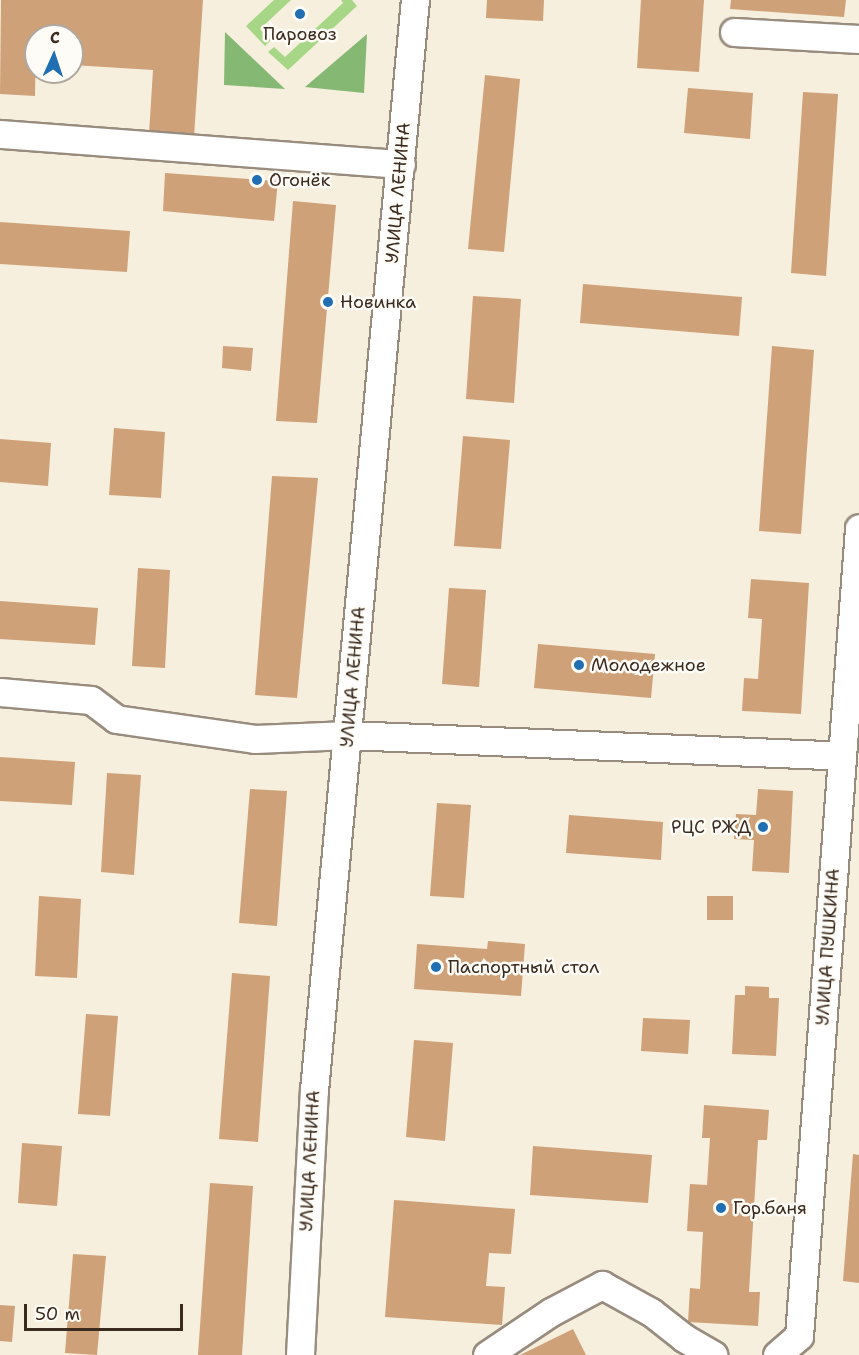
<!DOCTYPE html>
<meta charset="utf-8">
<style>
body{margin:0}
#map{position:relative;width:859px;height:1355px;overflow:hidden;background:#f6efde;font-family:"Shantell Sans",sans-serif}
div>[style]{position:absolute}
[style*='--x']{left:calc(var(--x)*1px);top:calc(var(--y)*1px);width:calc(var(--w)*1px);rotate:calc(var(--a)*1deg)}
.green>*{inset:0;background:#a7d786}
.forest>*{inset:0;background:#85b873}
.building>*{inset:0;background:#cea178}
.roads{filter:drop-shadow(2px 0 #988c7e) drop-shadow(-2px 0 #988c7e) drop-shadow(0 2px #988c7e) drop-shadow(0 -2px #988c7e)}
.minor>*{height:27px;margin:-13.5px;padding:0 13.5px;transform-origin:13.5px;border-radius:13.5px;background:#fff}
.dots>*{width:16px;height:16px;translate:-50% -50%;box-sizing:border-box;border:3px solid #fdfcf7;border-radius:50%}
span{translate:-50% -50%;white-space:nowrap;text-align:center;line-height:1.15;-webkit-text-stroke:5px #fdfcf7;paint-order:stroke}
.poi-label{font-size:18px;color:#3b2a1e}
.left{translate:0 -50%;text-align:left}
.right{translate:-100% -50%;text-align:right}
.street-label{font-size:18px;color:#3b2a1e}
.north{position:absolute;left:24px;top:24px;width:60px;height:60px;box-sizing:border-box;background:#fdfcf7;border:2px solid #afa8a0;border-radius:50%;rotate:3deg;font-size:16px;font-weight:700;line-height:24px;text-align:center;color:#3b2a1e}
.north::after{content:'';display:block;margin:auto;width:21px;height:27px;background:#1f6fb2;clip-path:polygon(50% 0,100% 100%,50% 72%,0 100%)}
.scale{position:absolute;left:24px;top:1304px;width:159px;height:27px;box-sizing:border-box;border:3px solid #3b2a1e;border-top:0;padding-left:8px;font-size:18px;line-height:21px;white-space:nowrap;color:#3b2a1e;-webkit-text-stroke:4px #fdfcf7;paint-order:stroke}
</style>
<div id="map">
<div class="green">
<i style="clip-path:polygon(274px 0,291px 0,260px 29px,271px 40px,265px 46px,246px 26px)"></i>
<i style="clip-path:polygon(341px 0,352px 0,357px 6px,288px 70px,268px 52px,274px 47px,285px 57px,343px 3px)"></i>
</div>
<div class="forest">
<i style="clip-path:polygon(225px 32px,285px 89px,224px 85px)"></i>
<i style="clip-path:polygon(367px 34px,364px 93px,305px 87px)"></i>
</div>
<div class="building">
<i style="clip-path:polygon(1px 0,203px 0,194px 137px,149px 134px,153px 70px,72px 65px,72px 36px,36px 36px,35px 96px,0 94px)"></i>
<i style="clip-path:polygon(487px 0,544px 0,543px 21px,486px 18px)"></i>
<i style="clip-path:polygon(641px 0,704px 0,699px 72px,637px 68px)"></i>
<i style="clip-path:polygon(731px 0,846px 0,844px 17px,730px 9px)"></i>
<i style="clip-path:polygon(485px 75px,520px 79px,504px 252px,468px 249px)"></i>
<i style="clip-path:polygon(688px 88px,753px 93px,750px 139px,684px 133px)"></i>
<i style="clip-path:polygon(803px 92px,838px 94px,826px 276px,791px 273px)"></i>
<i style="clip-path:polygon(165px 173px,278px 181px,274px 221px,163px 211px)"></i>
<i style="clip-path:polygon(293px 201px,336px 205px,317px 423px,276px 421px)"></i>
<i style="clip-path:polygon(0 222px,130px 231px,127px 272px,0 264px)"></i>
<i style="clip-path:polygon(583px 284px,742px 297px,739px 336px,580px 323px)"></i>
<i style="clip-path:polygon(473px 296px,521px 299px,514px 403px,466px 399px)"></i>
<i style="clip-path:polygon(223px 346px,253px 348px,251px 371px,222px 368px)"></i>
<i style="clip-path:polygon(772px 346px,814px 350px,801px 534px,759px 531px)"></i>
<i style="clip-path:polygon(114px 428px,165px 432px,161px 498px,109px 495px)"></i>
<i style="clip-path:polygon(463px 436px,510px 440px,501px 549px,454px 546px)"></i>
<i style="clip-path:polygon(0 439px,51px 443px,48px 486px,0 482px)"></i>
<i style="clip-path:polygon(272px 476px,318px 478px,297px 698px,255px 695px)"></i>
<i style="clip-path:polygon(138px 568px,170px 570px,165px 668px,132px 666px)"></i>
<i style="clip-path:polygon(751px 579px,809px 583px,801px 714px,742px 711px,744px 678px,758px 679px,762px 619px,748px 618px)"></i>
<i style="clip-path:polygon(449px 588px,486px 590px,479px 687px,442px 684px)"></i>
<i style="clip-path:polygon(0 601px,98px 608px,95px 645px,0 639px)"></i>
<i style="clip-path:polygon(538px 644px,655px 654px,651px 698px,534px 688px)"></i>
<i style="clip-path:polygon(0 757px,75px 762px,72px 805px,0 801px)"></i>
<i style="clip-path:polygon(107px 773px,141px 775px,134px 875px,101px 872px)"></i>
<i style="clip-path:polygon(250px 789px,287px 791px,277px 926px,239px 923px)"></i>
<i style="clip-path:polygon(758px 789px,793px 791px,789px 873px,752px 871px,754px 840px,734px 839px,736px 814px,756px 815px)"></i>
<i style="clip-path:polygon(437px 803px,471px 805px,464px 898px,430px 896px)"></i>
<i style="clip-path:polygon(569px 815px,663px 822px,661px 860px,566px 853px)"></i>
<i style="clip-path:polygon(39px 896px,81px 899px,77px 978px,35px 976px)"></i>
<i style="clip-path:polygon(707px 896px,733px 896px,733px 920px,707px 920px)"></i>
<i style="clip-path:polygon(488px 941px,525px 944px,521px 996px,414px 989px,417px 944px,487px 949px)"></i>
<i style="clip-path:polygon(232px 973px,270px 976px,258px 1142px,219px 1139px)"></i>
<i style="clip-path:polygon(745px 986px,769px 987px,769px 998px,779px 998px,776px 1056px,732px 1054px,735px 995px,745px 995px)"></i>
<i style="clip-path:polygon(86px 1014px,118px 1016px,110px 1116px,78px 1114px)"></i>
<i style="clip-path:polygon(643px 1018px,690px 1020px,688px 1054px,641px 1051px)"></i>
<i style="clip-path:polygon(414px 1040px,453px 1043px,445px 1141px,406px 1137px)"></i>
<i style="clip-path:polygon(704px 1105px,769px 1110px,767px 1140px,758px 1140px,749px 1292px,760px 1292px,758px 1326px,688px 1322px,690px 1288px,700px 1289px,703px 1232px,687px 1231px,690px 1184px,707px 1185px,710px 1138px,702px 1138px)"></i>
<i style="clip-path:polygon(22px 1143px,62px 1146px,57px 1206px,18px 1203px)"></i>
<i style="clip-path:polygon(533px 1146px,652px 1155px,648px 1203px,530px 1195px)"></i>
<i style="clip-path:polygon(853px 1154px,859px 1155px,859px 1283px,843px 1281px)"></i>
<i style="clip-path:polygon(210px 1183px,253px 1186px,242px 1355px,198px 1355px)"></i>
<i style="clip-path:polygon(394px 1200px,515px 1209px,511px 1254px,489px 1253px,486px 1286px,505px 1287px,502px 1325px,385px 1317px)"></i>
<i style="clip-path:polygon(73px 1254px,106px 1256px,97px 1355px,65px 1353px)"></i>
<i style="clip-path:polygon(0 1305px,15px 1306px,12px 1342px,0 1341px)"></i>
<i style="clip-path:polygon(573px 1329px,586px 1355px,520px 1355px)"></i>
</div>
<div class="roads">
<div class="minor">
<i style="--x:734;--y:32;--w:125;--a:3.2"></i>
<i style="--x:0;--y:134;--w:402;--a:4.3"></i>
<i style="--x:0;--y:692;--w:91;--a:5"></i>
<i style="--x:91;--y:700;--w:31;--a:37"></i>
<i style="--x:116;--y:719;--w:140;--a:8.2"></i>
<i style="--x:255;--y:739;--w:93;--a:-2.5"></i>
<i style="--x:348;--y:735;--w:494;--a:2.4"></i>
<i style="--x:300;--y:1355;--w:265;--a:-87"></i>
<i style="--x:314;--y:1090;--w:1095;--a:-84.71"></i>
<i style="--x:487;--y:1355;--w:77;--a:-33.9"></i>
<i style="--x:551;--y:1312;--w:58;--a:-27.9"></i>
<i style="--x:602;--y:1285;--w:56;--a:28.9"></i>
<i style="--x:651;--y:1312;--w:42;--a:38.2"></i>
<i style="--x:684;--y:1338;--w:34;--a:30"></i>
<i style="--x:777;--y:1355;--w:29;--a:-41"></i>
<i style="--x:799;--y:1336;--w:810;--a:-85.75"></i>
</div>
</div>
<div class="dots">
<i style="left:300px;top:14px;background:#1f6fb2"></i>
<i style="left:257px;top:180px;background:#1f6fb2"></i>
<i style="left:328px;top:302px;background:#1f6fb2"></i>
<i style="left:579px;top:665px;background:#1f6fb2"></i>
<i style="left:763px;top:827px;background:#1f6fb2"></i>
<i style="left:436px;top:967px;background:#1f6fb2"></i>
<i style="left:721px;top:1208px;background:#1f6fb2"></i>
</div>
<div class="poi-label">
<span style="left:300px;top:34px">Паровоз</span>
<span class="left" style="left:269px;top:180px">Огонёк</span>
<span class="left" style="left:340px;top:302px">Новинка</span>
<span class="left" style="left:591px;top:665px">Молодежное</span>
<span class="right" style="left:751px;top:827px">РЦС РЖД</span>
<span class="left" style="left:448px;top:967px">Паспортный стол</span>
<span class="left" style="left:733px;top:1208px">Гор.баня</span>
</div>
<div class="street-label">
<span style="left:398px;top:193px;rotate:-85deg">УЛИЦА ЛЕНИНА</span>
<span style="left:353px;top:677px;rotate:-85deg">УЛИЦА ЛЕНИНА</span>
<span style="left:828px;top:947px;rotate:-86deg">УЛИЦА ПУШКИНА</span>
<span style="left:310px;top:1161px;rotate:-87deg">УЛИЦА ЛЕНИНА</span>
</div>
<div class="north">С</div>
<div class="scale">50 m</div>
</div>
